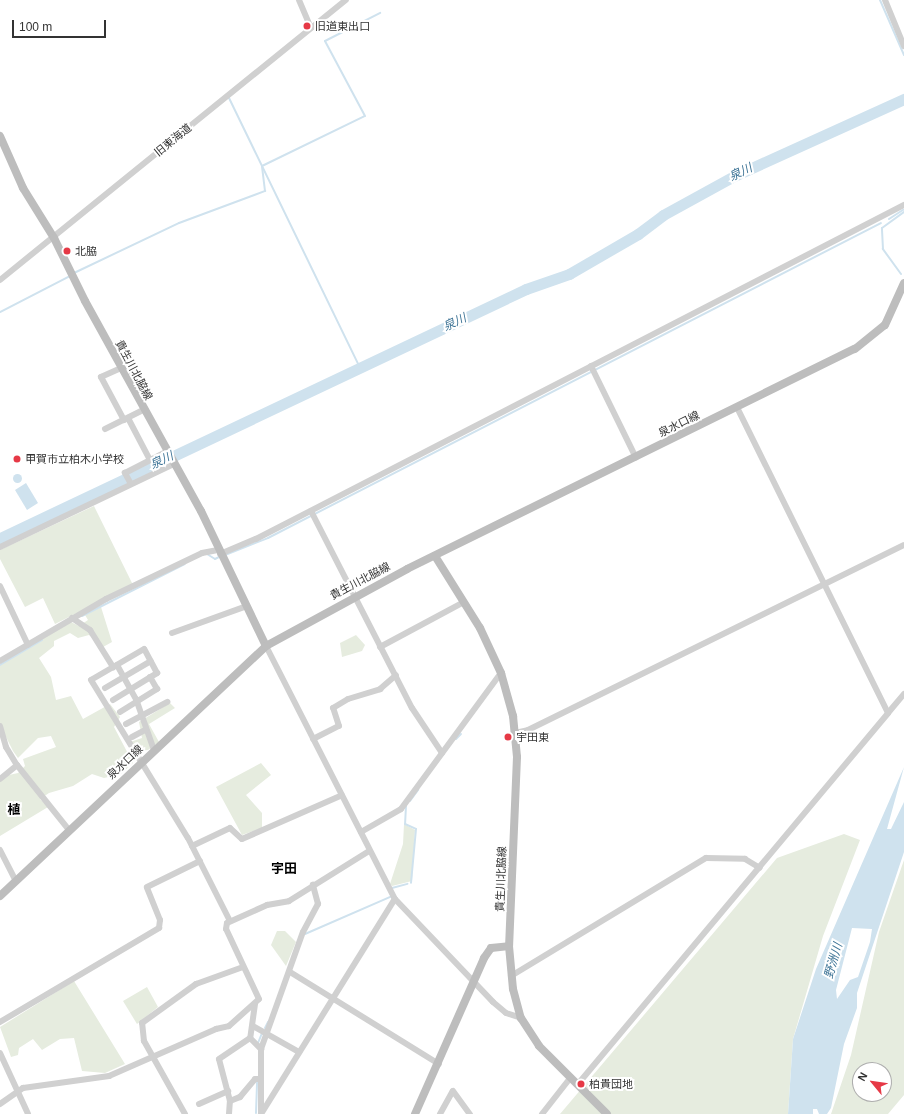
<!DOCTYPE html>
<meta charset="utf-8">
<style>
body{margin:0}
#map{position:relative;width:904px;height:1114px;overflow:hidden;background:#fff;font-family:Helvetica,"Noto Sans JP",sans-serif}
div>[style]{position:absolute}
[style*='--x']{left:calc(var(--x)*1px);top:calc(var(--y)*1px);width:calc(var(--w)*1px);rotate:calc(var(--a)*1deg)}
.green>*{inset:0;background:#e6ecdf}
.water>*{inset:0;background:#cfe2ee}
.round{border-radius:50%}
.stream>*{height:2px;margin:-1px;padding:0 1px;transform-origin:1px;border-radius:1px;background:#cfe2ee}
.river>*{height:11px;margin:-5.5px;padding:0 5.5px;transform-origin:5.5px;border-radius:5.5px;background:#cfe2ee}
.street>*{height:6px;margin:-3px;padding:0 3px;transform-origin:3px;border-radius:3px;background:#d0d0d0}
.secondary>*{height:8px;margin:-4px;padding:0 4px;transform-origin:4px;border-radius:4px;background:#bdbdbd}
.dots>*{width:11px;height:11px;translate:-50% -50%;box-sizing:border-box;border:2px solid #fff;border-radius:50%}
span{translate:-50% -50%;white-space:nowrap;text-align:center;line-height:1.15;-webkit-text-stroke:4px #fff;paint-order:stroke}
.poi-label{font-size:11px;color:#333}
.left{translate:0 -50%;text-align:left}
.street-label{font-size:11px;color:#333}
.water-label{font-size:12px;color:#3f7597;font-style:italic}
.quarter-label{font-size:13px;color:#000;font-weight:700}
.north{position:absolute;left:852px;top:1062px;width:40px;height:40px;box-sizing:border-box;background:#fff;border:1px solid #adadad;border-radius:50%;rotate:299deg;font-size:11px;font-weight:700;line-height:16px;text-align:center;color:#333}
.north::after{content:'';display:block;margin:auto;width:14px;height:18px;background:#e63946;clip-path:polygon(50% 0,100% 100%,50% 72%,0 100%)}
.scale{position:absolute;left:12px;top:20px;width:94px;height:18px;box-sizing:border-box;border:2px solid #333;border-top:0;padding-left:5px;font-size:12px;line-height:14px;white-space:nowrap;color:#333;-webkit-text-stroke:3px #fff;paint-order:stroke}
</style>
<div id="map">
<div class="green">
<i style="clip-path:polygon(94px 506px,133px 585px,55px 624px,43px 598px,25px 607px,0 559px,0 550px)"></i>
<i style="clip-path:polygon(101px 607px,112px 642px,103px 647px,89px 635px,78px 638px,70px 633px,54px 641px,54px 646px,39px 658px,51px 677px,56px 700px,71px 696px,83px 719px,110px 704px,120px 717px,114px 727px,133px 763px,121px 774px,104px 778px,92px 774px,73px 786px,49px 793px,40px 799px,48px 807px,0 836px,0 777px,18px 773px,25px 766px,23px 759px,56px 747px,51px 736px,38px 738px,18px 758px,13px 751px,0 725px,0 664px,71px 622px,79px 626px,88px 620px,85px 615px)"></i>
<i style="clip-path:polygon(356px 635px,365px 645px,362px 651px,342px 657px,340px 643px)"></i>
<i style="clip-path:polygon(170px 703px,175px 708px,149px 724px,159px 742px,148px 750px,135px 751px,130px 742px,142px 738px,139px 722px)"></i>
<i style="clip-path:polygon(261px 763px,271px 775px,246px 795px,262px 813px,262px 828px,242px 835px,216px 787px)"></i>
<i style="clip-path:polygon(404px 824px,415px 830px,412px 881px,392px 886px,390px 884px,403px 844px)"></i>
<i style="clip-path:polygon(844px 834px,860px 840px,823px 936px,793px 1039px,788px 1114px,560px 1114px,777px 858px)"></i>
<i style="clip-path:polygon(evenodd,904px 860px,904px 1095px,888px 1114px,831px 1114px,851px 1055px,879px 932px,904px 860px,860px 1070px,884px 1070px,884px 1094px,860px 1094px,860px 1070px)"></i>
<i style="clip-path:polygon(277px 931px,285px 931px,296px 942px,286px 966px,271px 945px)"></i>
<i style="clip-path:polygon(74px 981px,125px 1064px,105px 1073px,82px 1071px,74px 1038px,60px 1039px,42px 1050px,33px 1039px,19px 1048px,18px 1055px,11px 1057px,0 1027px)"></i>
<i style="clip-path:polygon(147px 987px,158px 1007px,137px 1024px,123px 1001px)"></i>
</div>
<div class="water">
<i class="round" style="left:12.5px;top:473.5px;width:9px;height:9px"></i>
<i style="clip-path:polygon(26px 483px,38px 503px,27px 510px,15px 490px)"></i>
<i style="clip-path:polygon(evenodd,904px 767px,887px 829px,891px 829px,904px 802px,904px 852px,857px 993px,857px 1008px,844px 1044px,831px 1108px,827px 1114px,819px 1114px,817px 1109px,813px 1109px,813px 1114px,788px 1114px,793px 1039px,816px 969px,904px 767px,852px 928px,872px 929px,870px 942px,858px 977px,850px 980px,837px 999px,836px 990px,852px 928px)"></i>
</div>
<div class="stream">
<i style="--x:880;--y:0;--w:60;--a:66.4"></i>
<i style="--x:229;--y:98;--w:300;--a:64.1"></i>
<i style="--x:262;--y:166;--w:114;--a:-25.9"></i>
<i style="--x:365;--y:116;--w:85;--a:-118.1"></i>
<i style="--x:325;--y:41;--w:62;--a:-27"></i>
<i style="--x:889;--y:219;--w:17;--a:-33"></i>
<i style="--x:74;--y:273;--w:116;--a:-25.5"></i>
<i style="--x:179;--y:223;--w:92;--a:-20.4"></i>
<i style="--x:265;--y:191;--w:24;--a:-97"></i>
<i style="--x:901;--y:274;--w:31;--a:-126"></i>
<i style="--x:883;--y:249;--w:21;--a:-93"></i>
<i style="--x:882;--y:228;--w:27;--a:-36"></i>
<i style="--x:0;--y:312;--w:79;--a:-27.2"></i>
<i style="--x:207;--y:554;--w:9;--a:32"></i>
<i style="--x:215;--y:559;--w:7;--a:-27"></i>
<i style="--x:225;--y:555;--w:46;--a:-21.6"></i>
<i style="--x:268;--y:538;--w:689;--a:-27.2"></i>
<i style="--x:82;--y:616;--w:115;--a:-26.8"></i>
<i style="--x:0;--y:665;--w:49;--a:-30.8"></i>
<i style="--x:456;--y:739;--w:7;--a:-45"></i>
<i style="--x:410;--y:801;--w:14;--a:-54"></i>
<i style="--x:406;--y:806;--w:18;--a:93"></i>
<i style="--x:405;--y:824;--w:12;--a:24"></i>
<i style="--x:416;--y:829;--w:54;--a:95.3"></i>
<i style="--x:392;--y:888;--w:16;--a:-15"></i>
<i style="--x:305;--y:934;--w:93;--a:-23.5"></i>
<i style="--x:265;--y:1028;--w:7;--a:-63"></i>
<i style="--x:258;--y:1043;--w:11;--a:-68"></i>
<i style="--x:256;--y:1113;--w:32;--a:-88"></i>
</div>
<div class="river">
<i style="--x:0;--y:538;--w:582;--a:-25.33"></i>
<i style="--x:526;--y:289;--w:46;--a:-19.2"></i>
<i style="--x:569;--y:274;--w:80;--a:-30.1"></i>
<i style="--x:638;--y:234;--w:31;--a:-37"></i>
<i style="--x:663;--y:215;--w:81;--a:-28.8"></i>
<i style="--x:734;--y:176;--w:187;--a:-24.4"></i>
</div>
<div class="street">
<i style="--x:299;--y:0;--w:30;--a:67"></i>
<i style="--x:885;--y:0;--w:50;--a:67.6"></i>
<i style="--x:0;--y:280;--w:445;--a:-39"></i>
<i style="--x:591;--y:366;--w:102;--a:63.9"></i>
<i style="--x:121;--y:368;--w:22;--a:156"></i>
<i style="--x:101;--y:377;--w:49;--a:61.9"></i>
<i style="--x:128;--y:418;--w:47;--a:62.4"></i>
<i style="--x:105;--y:429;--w:42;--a:-26.6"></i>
<i style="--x:131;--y:484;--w:13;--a:-119"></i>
<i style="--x:125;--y:473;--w:46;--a:-27.1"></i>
<i style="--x:311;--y:511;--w:221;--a:62.9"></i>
<i style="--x:412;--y:708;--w:54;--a:56.3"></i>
<i style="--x:0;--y:547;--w:193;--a:-25.5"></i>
<i style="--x:220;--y:554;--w:39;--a:-23"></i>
<i style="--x:256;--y:539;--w:729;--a:-27.27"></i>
<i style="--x:0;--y:586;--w:65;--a:64.6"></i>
<i style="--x:72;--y:618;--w:22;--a:34"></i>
<i style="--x:90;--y:630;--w:44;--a:58.1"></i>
<i style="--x:172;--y:633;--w:80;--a:-19.8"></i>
<i style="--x:266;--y:646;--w:284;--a:63"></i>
<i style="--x:395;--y:899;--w:142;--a:46.4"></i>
<i style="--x:493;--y:1002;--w:17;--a:40"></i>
<i style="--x:506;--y:1013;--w:16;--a:18"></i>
<i style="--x:380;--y:647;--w:95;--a:-28.2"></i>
<i style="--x:0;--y:661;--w:123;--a:-30.3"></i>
<i style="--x:106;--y:599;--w:106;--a:-25.6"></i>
<i style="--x:202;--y:553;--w:16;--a:-11"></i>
<i style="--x:117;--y:665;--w:39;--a:61"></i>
<i style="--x:136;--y:699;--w:54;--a:70.6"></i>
<i style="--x:105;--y:688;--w:53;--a:-30.4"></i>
<i style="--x:113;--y:700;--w:52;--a:-31.5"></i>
<i style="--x:157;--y:673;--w:27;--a:-118"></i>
<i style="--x:144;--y:649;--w:61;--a:149.7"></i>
<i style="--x:91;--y:680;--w:185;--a:58.5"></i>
<i style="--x:188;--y:838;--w:93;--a:63.2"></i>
<i style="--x:120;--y:712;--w:44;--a:-31.9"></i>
<i style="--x:157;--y:689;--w:14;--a:-120"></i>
<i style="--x:888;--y:713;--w:25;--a:-50"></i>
<i style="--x:126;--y:724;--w:47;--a:-28.2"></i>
<i style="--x:0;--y:726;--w:22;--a:74"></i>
<i style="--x:6;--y:747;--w:21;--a:59"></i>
<i style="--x:17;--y:765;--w:83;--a:51.3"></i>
<i style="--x:515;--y:733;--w:13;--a:-13"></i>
<i style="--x:528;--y:730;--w:419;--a:-26.2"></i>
<i style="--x:132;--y:737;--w:15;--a:-28"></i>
<i style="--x:313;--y:739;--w:29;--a:-27"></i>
<i style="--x:339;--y:726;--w:19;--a:-108"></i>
<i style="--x:333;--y:708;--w:17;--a:-31"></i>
<i style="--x:348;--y:699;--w:34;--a:-17"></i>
<i style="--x:380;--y:689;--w:21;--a:-41"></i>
<i style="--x:0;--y:779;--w:22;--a:-39"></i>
<i style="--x:361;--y:832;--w:46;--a:-29.9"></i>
<i style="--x:401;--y:809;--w:169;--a:-53.7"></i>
<i style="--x:192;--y:846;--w:42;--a:-25.3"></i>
<i style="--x:230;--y:828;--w:16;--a:43"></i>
<i style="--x:242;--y:839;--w:109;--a:-23.7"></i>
<i style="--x:0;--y:850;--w:35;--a:63"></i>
<i style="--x:290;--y:972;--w:175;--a:31.7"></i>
<i style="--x:511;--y:976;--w:228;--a:-31.2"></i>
<i style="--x:706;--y:858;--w:39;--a:1"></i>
<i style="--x:745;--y:859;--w:17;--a:31"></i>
<i style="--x:255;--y:1004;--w:34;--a:98"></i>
<i style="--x:250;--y:1038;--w:16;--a:45"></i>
<i style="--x:261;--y:1049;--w:65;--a:90"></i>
<i style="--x:0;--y:1022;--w:185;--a:-30.6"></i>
<i style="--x:159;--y:928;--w:8;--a:-83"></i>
<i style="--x:160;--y:920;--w:35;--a:-112"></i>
<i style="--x:147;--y:887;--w:59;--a:-26.1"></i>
<i style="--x:253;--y:1026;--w:53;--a:29.5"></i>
<i style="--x:261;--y:1049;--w:124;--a:-70.3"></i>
<i style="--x:303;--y:932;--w:32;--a:-62"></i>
<i style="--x:318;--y:904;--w:20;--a:-105"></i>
<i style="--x:0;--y:1053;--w:67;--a:65.3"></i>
<i style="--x:578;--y:1084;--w:483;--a:-50.1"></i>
<i style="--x:888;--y:713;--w:340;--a:-116.3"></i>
<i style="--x:230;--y:1101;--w:43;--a:-104.7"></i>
<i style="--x:219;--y:1059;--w:37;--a:-34"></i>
<i style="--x:0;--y:1104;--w:28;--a:-35"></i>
<i style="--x:23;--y:1088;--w:87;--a:-7.9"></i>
<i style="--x:109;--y:1076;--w:117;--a:-23.7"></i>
<i style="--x:216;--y:1029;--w:13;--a:-13"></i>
<i style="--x:229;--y:1026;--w:40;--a:-42"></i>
<i style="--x:259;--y:999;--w:77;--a:-115.2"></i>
<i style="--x:226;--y:929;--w:6;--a:-81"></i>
<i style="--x:227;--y:923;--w:44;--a:-24.2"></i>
<i style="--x:267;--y:905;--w:22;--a:-10"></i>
<i style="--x:289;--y:901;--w:94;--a:-32"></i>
<i style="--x:199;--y:1104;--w:32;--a:-24"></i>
<i style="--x:185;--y:1114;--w:84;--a:-119.3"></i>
<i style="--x:144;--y:1041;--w:18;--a:-96"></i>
<i style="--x:142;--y:1023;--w:67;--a:-35.8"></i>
<i style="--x:196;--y:984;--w:50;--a:-19.9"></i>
<i style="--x:229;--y:1114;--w:13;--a:-86"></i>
<i style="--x:230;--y:1101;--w:11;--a:-22"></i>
<i style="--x:240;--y:1097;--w:23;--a:-50"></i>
<i style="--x:255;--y:1079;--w:5;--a:0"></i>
<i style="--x:261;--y:1114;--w:253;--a:-58.1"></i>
<i style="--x:440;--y:1114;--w:26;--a:-61"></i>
<i style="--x:453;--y:1091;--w:29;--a:54"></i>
<i style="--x:542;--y:1114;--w:47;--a:-51.9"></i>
</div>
<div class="secondary">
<i style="--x:0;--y:136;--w:57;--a:66.1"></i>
<i style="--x:23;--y:188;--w:59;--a:58.2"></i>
<i style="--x:54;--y:238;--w:70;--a:63.8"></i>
<i style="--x:85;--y:301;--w:240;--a:61.1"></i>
<i style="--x:201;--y:511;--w:150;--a:64.3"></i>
<i style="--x:435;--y:556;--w:85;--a:58"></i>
<i style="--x:480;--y:628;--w:50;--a:65"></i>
<i style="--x:501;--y:673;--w:45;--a:74.4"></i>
<i style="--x:513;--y:716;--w:41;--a:84.4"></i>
<i style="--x:517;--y:757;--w:189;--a:92.4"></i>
<i style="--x:509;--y:946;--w:43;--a:84.7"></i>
<i style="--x:513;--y:989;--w:30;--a:75"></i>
<i style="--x:521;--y:1018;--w:33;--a:57"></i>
<i style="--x:539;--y:1046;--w:96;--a:45"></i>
<i style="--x:0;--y:896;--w:365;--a:-43.2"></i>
<i style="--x:266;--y:646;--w:161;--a:-28.6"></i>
<i style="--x:407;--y:569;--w:499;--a:-26.2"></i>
<i style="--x:855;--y:349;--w:38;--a:-39"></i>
<i style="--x:885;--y:325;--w:46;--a:-65.7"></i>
<i style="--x:415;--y:1114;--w:171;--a:-66.1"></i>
<i style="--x:484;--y:958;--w:12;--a:-55"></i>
<i style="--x:491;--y:948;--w:18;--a:-6"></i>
</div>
<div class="dots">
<i style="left:307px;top:26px;background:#e63946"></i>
<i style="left:67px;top:251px;background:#e63946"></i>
<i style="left:17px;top:459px;background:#e63946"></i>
<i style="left:508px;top:737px;background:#e63946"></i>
<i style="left:581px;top:1084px;background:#e63946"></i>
</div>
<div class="poi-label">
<span class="left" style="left:315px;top:26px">旧道東出口</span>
<span class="left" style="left:75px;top:251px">北脇</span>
<span class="left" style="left:25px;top:459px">甲賀市立柏木小学校</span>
<span class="left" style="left:516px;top:737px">宇田東</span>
<span class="left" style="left:589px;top:1084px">柏貴団地</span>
</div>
<div class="street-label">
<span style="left:173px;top:140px;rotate:-39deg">旧東海道</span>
<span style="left:134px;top:370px;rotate:62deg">貴生川北脇線</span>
<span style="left:679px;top:424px;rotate:-26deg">泉水口線</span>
<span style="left:360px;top:581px;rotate:-28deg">貴生川北脇線</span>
<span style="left:125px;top:762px;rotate:-43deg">泉水口線</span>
<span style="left:501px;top:879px;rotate:-88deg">貴生川北脇線</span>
</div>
<div class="water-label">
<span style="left:741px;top:173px;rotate:-26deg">泉川</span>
<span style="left:455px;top:323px;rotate:-25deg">泉川</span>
<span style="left:162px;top:461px;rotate:-25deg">泉川</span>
<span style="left:834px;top:961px;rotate:-74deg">野洲川</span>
</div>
<div class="quarter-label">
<span style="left:14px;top:810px">植</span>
<span style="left:284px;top:869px">宇田</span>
</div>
<div class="north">N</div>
<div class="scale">100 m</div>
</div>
